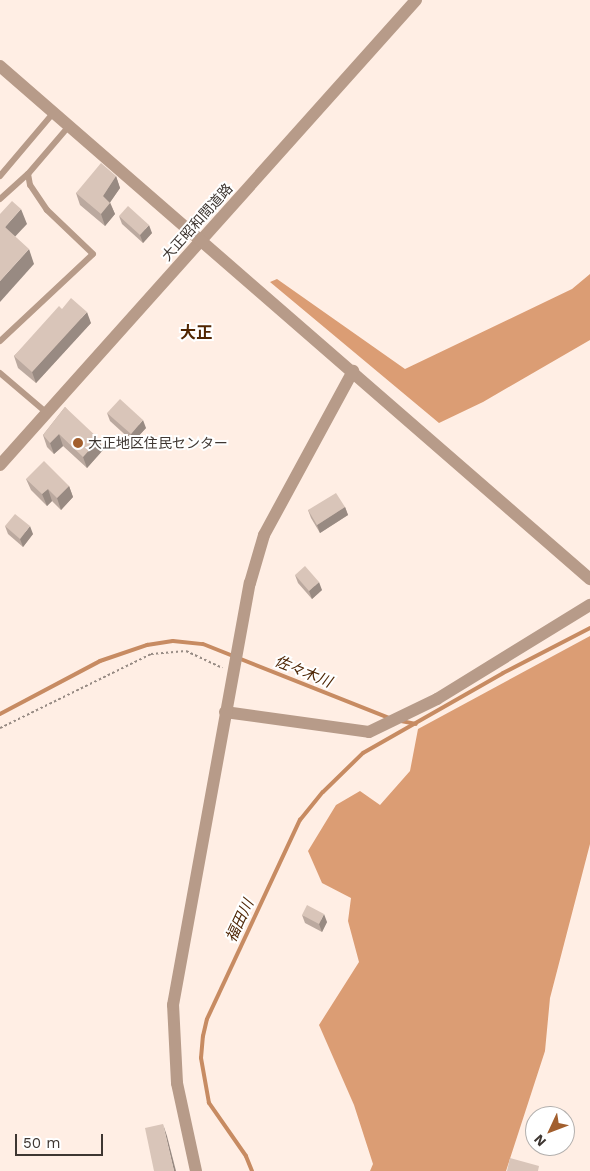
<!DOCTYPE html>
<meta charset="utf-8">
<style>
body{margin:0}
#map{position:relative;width:590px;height:1171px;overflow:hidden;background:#ffeee4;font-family:"Work Sans","Noto Sans JP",sans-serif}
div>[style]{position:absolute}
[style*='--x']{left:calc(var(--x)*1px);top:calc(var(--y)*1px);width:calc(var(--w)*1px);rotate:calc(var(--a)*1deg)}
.forest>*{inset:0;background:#db9d74}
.stream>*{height:4px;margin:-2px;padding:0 2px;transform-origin:2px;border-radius:2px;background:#c78b62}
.path>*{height:2px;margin-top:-1px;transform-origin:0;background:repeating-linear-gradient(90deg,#978b84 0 2.5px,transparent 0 5px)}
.service>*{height:6px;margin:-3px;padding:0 3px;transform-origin:3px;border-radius:3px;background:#b79b89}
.minor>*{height:12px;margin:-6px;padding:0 6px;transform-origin:6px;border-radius:6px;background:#b79b89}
.tertiary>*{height:12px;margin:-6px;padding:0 6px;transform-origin:6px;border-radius:6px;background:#b79b89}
.wall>*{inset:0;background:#bba99f}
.shaded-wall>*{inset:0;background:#988a82}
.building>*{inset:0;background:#d9c5b9}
.dots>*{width:14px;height:14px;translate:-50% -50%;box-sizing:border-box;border:2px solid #fff;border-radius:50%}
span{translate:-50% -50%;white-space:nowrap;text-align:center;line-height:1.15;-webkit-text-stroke:4px #fff;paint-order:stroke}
.street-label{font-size:14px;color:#3e3631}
.poi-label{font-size:14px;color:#3e3631}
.left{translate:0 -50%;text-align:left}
.water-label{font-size:15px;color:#4f2706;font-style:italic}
.quarter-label{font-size:16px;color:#512500;font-weight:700}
.north{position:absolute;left:525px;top:1106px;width:50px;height:50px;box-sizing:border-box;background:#fff;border:1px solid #b2afad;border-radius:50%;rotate:227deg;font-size:14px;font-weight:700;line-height:20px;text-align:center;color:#3e3631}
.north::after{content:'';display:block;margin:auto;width:18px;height:22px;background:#a25f2e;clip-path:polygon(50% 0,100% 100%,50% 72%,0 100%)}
.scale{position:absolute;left:15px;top:1134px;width:88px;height:22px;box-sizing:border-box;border:2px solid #3e3631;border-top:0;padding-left:6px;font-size:15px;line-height:18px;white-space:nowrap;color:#3e3631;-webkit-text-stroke:4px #fff;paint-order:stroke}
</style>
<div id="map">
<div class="forest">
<i style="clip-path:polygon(590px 274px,590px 340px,483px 402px,439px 423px,270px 282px,277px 279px,405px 369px,572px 289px)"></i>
<i style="clip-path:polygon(590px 636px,590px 844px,550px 998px,545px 1051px,506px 1171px,370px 1171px,373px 1164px,354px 1105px,319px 1025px,359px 962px,348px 921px,351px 898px,322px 883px,308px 851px,336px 805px,360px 791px,380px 805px,410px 771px,418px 729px)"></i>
</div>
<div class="stream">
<i style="--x:0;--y:714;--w:113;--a:-27.9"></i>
<i style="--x:100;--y:661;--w:50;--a:-18.8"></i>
<i style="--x:147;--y:645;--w:26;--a:-9"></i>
<i style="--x:173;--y:641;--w:30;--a:6"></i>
<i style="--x:203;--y:644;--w:200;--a:21.7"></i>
<i style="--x:401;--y:721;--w:15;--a:11"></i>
<i style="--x:252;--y:1171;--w:16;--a:-112"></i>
<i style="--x:246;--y:1156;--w:65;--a:-124.9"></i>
<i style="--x:209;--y:1103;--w:46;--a:-100.1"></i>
<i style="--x:201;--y:1058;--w:22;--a:-85"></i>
<i style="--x:203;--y:1036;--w:17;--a:-77"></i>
<i style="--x:207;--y:1019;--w:220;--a:-65"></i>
<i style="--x:300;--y:820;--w:36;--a:-51"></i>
<i style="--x:323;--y:792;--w:56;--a:-44.3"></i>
<i style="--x:363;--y:753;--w:161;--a:-29.7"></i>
<i style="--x:503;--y:673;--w:98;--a:-27.3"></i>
</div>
<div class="path">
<i style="--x:0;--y:728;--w:168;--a:-26.1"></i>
<i style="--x:151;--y:654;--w:35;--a:-5"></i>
<i style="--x:186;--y:651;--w:40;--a:25"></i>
</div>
<div class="service">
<i style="--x:0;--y:176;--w:84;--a:-49.8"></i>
<i style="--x:0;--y:199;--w:38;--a:-42"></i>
<i style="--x:28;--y:174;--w:63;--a:-49.5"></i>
<i style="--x:0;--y:341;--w:127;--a:-43.1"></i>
<i style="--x:93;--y:254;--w:64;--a:-136.3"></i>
<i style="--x:47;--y:210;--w:30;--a:-124"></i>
<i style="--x:30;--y:185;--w:11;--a:-100"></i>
<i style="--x:0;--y:373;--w:62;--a:40.4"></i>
</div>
<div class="minor">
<i style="--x:0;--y:465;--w:624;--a:-48.18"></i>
<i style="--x:225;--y:712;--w:145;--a:7.9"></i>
<i style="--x:369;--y:732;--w:76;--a:-25.9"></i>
<i style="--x:437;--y:699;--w:180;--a:-31.6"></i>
</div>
<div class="tertiary">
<i style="--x:0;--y:66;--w:782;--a:41.01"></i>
<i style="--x:196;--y:1171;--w:90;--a:-102.2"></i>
<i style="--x:177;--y:1083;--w:78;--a:-92.9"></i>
<i style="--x:173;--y:1005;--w:429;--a:-79.7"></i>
<i style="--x:250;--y:583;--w:50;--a:-73.7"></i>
<i style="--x:264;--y:535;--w:187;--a:-61.5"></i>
</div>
<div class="wall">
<i style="clip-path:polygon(116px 176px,120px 188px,110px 202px,115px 214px,105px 226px,80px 205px,76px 193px)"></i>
<i style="clip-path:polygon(119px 216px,152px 233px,143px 243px,122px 224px)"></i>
<i style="clip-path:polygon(62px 309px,91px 323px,36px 383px,18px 368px,14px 356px)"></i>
<i style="clip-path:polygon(65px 407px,103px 450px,87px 468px,63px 446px,54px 454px,47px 447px,43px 435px)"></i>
<i style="clip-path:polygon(107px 413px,146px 428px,133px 442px,110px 421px)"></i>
<i style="clip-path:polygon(26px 479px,69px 486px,73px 497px,61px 510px,52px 501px,47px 506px,31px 490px)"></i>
<i style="clip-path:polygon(345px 507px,348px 515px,320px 533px,311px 518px,308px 510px)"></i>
<i style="clip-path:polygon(5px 526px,33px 534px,23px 547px,8px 534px)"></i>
<i style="clip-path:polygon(295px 575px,322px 590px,312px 599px,298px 583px)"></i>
<i style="clip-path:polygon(302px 915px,327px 922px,322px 932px,305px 923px)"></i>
</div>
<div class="shaded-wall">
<i style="clip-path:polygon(116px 176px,120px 188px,109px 204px,110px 203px,115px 214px,105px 226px,101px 214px,103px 196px)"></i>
<i style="clip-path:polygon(21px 209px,27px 224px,10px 242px,5px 227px)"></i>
<i style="clip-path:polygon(149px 225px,152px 233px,143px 243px,140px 235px)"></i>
<i style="clip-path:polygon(29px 249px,34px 264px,0 302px,0 281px)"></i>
<i style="clip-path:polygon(87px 312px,91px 323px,36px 383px,32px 372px)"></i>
<i style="clip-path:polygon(143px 420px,146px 428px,133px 442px,131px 434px)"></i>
<i style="clip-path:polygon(59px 434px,63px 446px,54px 454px,50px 443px)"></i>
<i style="clip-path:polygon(99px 439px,103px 450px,87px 468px,83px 457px)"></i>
<i style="clip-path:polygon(69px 486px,73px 497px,61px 510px,57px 498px)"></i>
<i style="clip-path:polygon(48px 489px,52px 501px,47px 506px,42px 494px)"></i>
<i style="clip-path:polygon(345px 507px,348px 515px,320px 533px,317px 525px)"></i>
<i style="clip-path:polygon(30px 526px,33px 534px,23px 547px,20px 539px)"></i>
<i style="clip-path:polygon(319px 582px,322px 590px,312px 599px,309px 591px)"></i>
<i style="clip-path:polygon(324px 914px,327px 922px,322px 932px,319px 924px)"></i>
<i style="clip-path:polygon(163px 1124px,167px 1136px,176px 1171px,174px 1171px)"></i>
</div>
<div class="building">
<i style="clip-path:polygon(101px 163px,116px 176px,103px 196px,110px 203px,101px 214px,76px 193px)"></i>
<i style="clip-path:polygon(12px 201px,21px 209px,5px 227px,29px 249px,0 281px,0 214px)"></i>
<i style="clip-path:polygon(128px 206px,149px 225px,140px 235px,119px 216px)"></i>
<i style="clip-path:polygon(71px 298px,87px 312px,32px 372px,14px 356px,59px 306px,62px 309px)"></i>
<i style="clip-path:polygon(120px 399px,143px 420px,131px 434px,107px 413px)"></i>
<i style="clip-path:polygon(65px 407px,99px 439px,83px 457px,59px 434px,50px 443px,43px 435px)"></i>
<i style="clip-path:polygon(44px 461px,69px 486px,57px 498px,48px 489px,42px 494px,26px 479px)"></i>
<i style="clip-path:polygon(336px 493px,345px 507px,317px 525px,308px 510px)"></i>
<i style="clip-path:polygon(15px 514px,30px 526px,20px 539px,5px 526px)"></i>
<i style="clip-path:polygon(305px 566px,319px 582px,309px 591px,295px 575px)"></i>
<i style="clip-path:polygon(307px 905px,324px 914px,319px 924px,302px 915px)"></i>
<i style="clip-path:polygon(163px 1124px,174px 1171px,154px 1171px,145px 1128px)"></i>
<i style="clip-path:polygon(510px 1158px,539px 1166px,538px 1171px,507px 1171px)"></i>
</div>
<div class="dots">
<i style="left:78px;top:443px;background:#a25f2e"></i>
</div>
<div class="street-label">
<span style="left:197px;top:222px;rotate:-48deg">大正昭和間道路</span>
</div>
<div class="poi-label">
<span class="left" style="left:88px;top:443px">大正地区住民センター</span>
</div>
<div class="water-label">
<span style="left:303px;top:672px;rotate:22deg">佐々木川</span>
<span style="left:240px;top:921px;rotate:-65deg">福田川</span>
</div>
<div class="quarter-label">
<span style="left:196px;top:333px">大正</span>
</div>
<div class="north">N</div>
<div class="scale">50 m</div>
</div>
